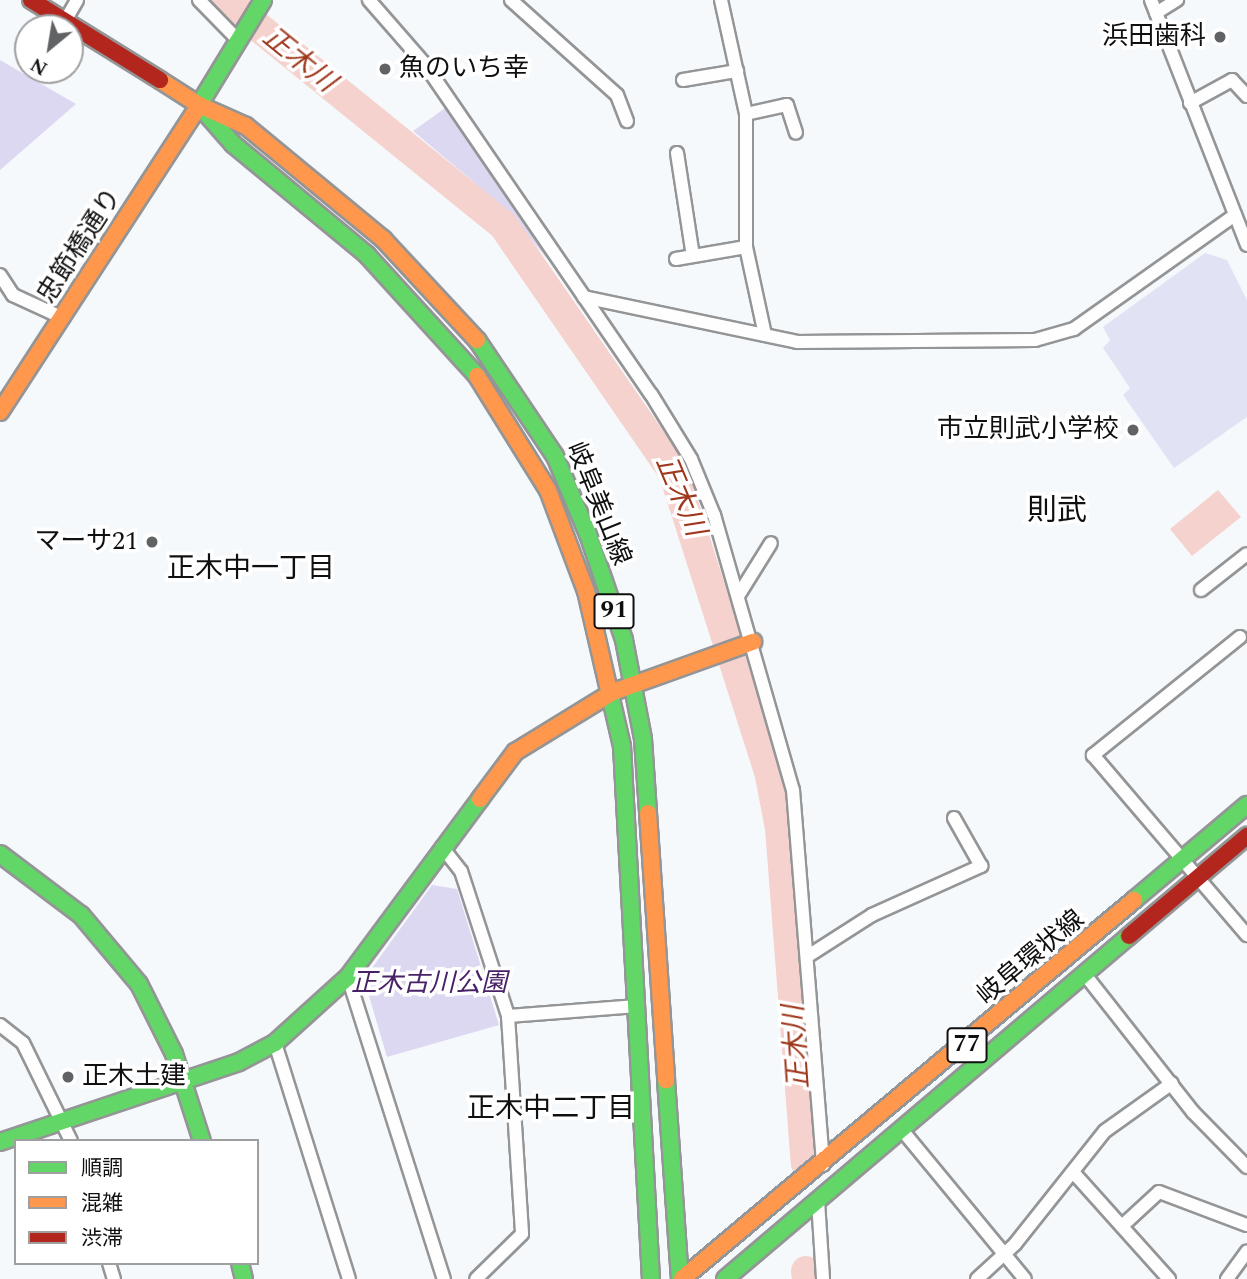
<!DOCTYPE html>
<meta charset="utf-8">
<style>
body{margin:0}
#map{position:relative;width:1247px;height:1279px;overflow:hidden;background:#f6f9fc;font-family:Spectral,"Noto Sans JP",serif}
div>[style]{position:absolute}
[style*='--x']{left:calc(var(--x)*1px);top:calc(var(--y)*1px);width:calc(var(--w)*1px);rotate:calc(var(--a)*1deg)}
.green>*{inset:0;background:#ddd8f2}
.pitch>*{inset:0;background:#e2e2f5}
.water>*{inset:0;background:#f5d2cd}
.river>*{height:30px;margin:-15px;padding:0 15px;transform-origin:15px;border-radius:15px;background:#f5d2cd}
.roads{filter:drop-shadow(2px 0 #949596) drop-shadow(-2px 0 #949596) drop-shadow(0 2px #949596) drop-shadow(0 -2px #949596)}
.street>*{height:12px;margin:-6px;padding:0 6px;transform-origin:6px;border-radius:6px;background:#fefeff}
.fast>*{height:16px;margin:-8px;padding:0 8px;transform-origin:8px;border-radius:8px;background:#63d668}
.slow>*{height:16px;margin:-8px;padding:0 8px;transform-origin:8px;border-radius:8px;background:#ff974d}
.jam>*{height:16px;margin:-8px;padding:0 8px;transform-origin:8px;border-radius:8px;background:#b3261e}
.dots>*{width:19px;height:19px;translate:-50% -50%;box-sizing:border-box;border:4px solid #fff;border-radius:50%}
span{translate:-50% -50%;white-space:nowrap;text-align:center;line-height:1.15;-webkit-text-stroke:7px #fff;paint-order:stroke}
.shield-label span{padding:2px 5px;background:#fff;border:2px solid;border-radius:5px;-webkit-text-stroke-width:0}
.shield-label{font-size:24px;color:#101010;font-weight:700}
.poi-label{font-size:26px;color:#101010}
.right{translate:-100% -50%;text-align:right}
.left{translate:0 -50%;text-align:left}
.street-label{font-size:26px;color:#101010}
.park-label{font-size:26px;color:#482167;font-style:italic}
.water-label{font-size:28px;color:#9f371c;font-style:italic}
.neighbourhood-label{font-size:28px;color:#101010}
.quarter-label{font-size:30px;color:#101010}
.legend{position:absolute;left:14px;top:1139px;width:245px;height:126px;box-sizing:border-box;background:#fff;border:2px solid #9f9f9f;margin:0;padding:9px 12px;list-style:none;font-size:21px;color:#101010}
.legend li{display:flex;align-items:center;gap:14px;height:35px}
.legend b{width:35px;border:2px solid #9f9f9f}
.north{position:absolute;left:14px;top:14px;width:70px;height:70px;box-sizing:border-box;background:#fff;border:2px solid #9f9f9f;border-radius:50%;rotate:210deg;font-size:19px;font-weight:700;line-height:28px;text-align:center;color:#101010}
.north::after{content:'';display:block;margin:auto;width:24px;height:32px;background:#606263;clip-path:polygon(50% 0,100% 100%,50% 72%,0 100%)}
</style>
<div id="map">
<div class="green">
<i style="clip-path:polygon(0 60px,76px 104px,0 170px)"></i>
<i style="clip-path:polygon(448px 106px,554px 257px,548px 260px,507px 210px,413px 131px)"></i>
<i style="clip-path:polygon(432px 885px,457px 889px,499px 1025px,387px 1057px,364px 979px)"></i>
</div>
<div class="pitch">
<i style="clip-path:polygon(1205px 253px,1227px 260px,1247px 300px,1247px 417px,1174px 468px,1123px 395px,1130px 388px,1103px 348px,1110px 340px,1103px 327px)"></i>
</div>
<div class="water">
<i style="clip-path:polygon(1218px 490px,1241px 517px,1192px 556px,1170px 529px)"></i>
</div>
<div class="river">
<i style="--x:225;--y:0;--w:358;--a:39"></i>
<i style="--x:503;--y:225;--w:299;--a:55.4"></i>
<i style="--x:673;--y:471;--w:315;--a:72.3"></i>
<i style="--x:769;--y:771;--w:58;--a:79.1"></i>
<i style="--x:780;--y:828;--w:336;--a:85.6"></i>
<i style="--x:806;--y:1271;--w:8;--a:83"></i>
</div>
<div class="roads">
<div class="street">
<i style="--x:199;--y:0;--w:56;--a:45.7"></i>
<i style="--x:369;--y:0;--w:84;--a:48.9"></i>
<i style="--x:424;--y:63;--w:401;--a:55.6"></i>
<i style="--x:651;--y:394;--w:76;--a:58.4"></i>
<i style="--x:691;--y:459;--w:61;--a:67.7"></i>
<i style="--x:714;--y:515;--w:286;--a:74"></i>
<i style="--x:793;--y:790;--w:376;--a:85.4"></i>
<i style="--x:511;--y:0;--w:142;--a:41.9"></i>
<i style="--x:617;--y:95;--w:28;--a:69"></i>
<i style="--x:721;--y:0;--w:117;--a:77.6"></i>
<i style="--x:746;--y:114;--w:133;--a:90"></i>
<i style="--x:746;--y:247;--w:90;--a:77.8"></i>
<i style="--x:1151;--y:0;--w:263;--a:68.6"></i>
<i style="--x:1156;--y:13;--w:25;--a:-32"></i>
<i style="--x:65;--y:21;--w:24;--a:-60"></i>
<i style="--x:683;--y:80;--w:55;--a:-9.5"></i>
<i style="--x:1190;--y:103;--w:48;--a:-28.7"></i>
<i style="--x:1232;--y:80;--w:22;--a:47"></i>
<i style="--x:746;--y:114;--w:42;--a:-12.4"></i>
<i style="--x:787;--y:105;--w:29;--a:72"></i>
<i style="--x:677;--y:153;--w:104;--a:81.2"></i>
<i style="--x:676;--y:259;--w:71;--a:-9.7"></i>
<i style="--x:0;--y:275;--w:24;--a:57"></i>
<i style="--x:13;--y:295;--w:55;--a:24.7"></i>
<i style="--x:584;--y:297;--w:218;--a:11.9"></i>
<i style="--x:797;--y:342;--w:238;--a:-0.5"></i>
<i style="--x:1035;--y:340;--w:41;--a:-15.8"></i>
<i style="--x:1074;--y:329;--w:197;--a:-35.3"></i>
<i style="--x:1201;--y:590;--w:58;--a:-38"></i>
<i style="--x:738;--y:596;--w:62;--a:-58.1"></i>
<i style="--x:1240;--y:637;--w:189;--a:141.2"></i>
<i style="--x:1093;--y:755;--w:237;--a:49.5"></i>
<i style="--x:442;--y:847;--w:31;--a:52"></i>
<i style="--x:461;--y:871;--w:152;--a:72"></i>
<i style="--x:508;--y:1016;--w:218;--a:86.3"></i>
<i style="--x:522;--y:1234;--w:64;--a:135.6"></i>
<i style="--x:808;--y:956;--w:76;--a:-32.6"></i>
<i style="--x:872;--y:915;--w:120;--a:-24.2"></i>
<i style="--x:981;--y:866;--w:55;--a:-119.4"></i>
<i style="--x:1086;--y:976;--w:173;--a:51.8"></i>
<i style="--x:1193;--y:1112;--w:77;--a:45.5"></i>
<i style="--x:348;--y:977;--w:317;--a:72.4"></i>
<i style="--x:508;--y:1016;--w:130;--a:-4.4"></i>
<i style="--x:0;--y:1025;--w:29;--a:38"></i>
<i style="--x:23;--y:1043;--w:109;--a:63.9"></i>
<i style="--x:275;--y:1043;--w:247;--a:72.6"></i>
<i style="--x:902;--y:1130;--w:193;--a:50.5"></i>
<i style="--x:1073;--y:1172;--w:144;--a:48.1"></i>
<i style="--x:818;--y:1201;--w:78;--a:86.3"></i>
<i style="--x:1122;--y:1226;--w:50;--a:-42.6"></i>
<i style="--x:1159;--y:1192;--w:94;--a:20.6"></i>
<i style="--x:109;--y:1263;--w:17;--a:73"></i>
<i style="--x:977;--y:1279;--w:52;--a:-42.6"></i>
<i style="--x:1015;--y:1244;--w:144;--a:-51.5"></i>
<i style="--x:1105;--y:1131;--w:82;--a:-35.6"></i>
<i style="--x:1227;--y:1279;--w:34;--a:-54"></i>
</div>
<div class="fast">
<i style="--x:199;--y:105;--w:123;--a:-58.6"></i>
<i style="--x:204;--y:111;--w:44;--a:48.7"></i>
<i style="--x:233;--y:144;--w:174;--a:39.6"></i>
<i style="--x:367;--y:255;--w:164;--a:47.7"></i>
<i style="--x:477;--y:340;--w:140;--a:56.1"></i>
<i style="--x:555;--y:456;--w:85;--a:67.1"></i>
<i style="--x:588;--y:534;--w:112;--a:71.2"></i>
<i style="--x:624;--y:640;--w:101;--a:79.1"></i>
<i style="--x:643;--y:739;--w:74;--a:86.1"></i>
<i style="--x:608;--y:686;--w:62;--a:76.9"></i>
<i style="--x:622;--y:746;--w:534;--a:86.89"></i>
<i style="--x:0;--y:854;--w:101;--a:37"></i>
<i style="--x:81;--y:915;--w:90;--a:50"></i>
<i style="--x:139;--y:984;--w:78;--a:63.4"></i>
<i style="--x:174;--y:1054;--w:91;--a:72.2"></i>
<i style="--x:1134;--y:900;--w:148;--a:-40.1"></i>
<i style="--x:666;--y:1080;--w:199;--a:86"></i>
<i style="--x:0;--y:1142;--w:252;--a:-18.5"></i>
<i style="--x:239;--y:1062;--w:41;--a:-27.8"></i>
<i style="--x:275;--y:1043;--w:98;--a:-42.1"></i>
<i style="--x:348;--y:977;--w:222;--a:-53.4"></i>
<i style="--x:240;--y:1263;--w:16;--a:76"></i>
<i style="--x:725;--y:1279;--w:530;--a:-40.33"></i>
</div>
<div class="slow">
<i style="--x:199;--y:105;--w:51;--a:24.1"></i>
<i style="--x:246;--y:126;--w:178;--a:39.5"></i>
<i style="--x:383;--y:239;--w:138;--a:47.1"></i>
<i style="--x:477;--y:376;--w:134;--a:58.1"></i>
<i style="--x:548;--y:490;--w:108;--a:69.4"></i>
<i style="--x:586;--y:591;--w:98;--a:77"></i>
<i style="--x:0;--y:412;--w:366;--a:-57"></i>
<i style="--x:199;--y:105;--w:46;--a:-147.3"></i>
<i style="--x:480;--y:799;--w:59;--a:-53.3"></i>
<i style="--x:515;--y:752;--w:115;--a:-31.5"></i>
<i style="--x:613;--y:692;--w:149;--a:-19.7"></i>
<i style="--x:648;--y:813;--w:268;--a:86.1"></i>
<i style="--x:682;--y:1279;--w:590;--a:-39.98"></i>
</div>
<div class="jam">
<i style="--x:31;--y:0;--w:152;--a:31.8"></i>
<i style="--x:1129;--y:936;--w:155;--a:-40.3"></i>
</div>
</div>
<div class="dots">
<i style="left:1220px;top:37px;background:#606263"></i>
<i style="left:385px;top:69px;background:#606263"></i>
<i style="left:1133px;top:430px;background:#606263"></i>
<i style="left:152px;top:542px;background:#606263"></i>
<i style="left:68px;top:1077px;background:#606263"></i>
</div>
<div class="shield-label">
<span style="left:614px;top:611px">91</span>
<span style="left:967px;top:1045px">77</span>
</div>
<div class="poi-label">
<span class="right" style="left:1206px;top:37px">浜田歯科</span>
<span class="left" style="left:399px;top:69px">魚のいち幸</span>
<span class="right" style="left:1119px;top:430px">市立則武小学校</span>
<span class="right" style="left:138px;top:542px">マーサ21</span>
<span class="left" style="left:82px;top:1077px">正木土建</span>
</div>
<div class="street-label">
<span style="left:80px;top:246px;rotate:-57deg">忠節橋通り</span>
<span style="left:598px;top:504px;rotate:68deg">岐阜美山線</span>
<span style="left:1031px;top:958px;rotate:-40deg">岐阜環状線</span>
</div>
<div class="park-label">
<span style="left:429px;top:984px">正木古川公園</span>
</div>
<div class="water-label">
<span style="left:299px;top:60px;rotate:39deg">正木川</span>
<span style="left:680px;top:496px;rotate:67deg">正木川</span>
<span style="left:797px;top:1047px;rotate:-94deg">正木川</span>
</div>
<div class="neighbourhood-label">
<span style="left:251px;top:569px">正木中一丁目</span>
<span style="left:551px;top:1109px">正木中二丁目</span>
</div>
<div class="quarter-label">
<span style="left:1057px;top:511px">則武</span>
</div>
<ul class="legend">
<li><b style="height:9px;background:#63d668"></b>順調</li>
<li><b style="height:9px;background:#ff974d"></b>混雑</li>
<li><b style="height:9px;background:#b3261e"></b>渋滞</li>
</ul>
<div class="north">N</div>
</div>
